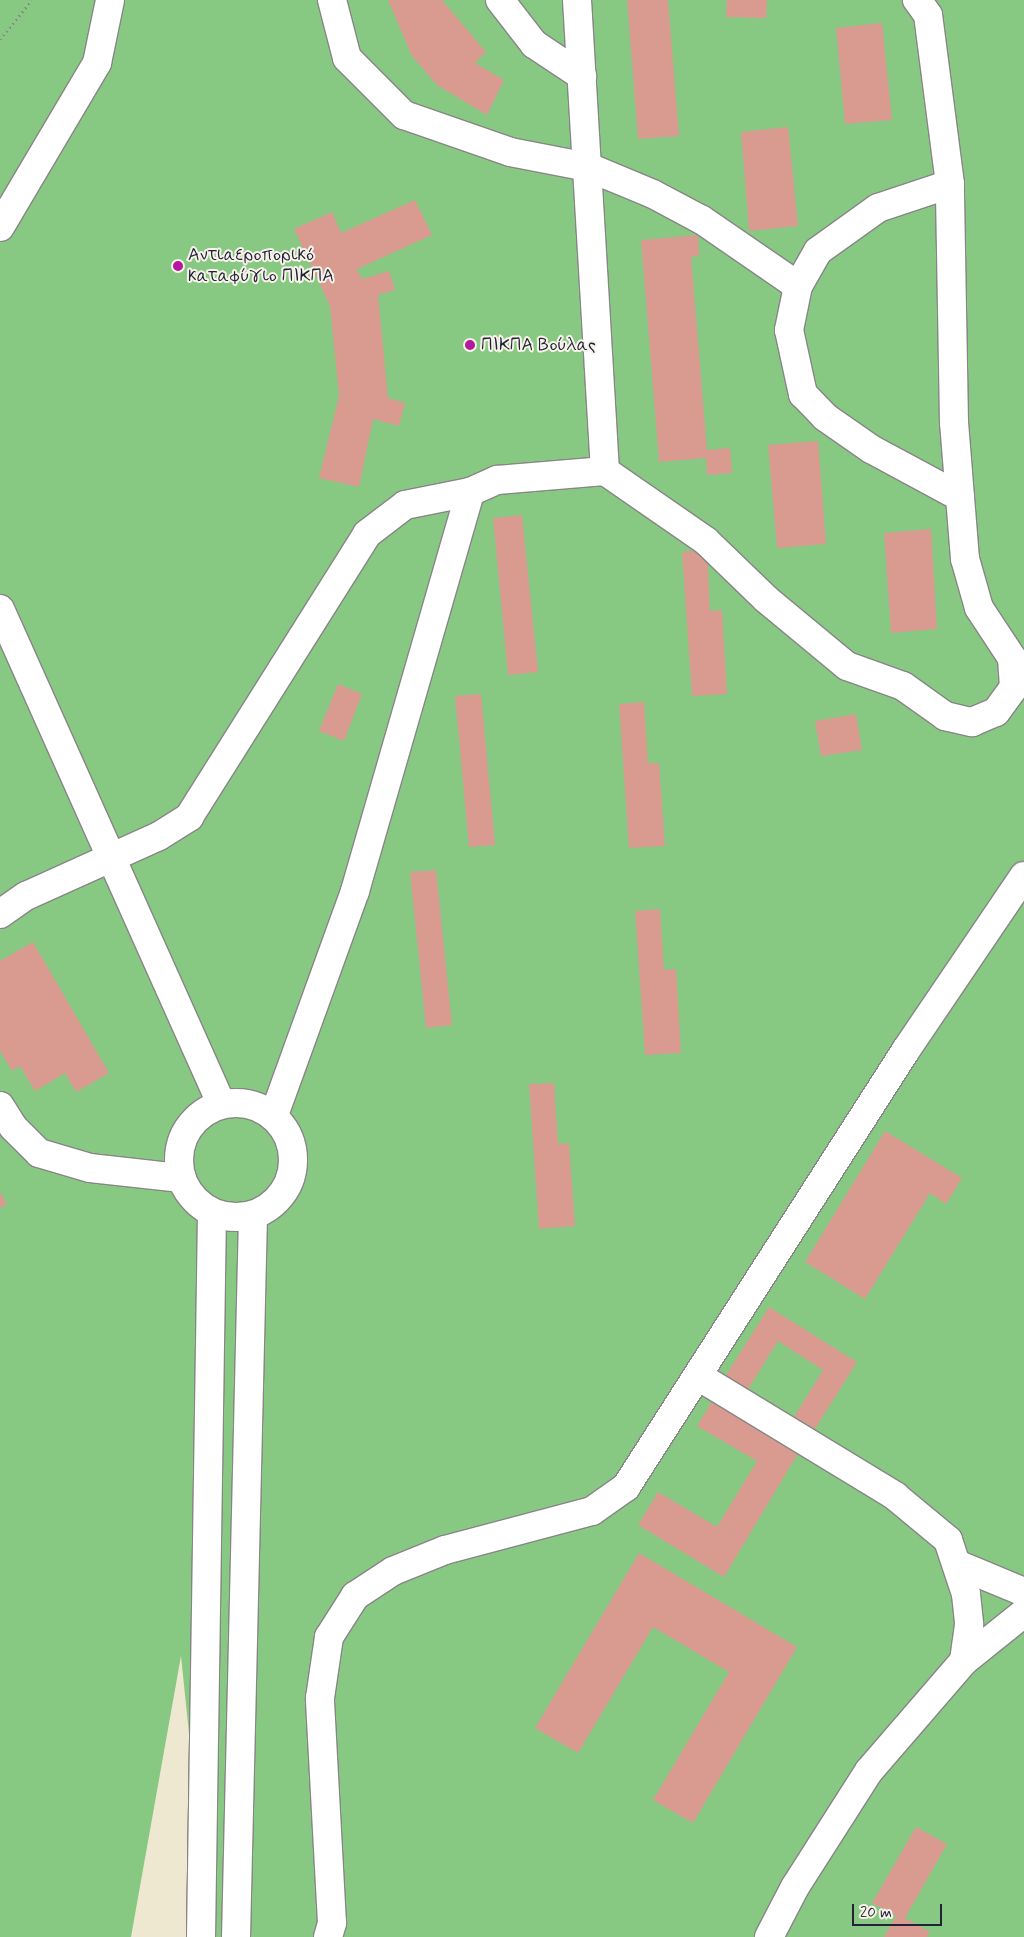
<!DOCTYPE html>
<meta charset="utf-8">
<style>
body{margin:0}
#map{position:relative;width:1024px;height:1937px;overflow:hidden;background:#eee8d0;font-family:Mynerve,sans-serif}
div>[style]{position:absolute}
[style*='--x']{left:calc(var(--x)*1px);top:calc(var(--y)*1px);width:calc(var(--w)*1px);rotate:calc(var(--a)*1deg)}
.green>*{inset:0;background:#87c982}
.building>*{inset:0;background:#d99b90}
.path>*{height:3px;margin-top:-1.5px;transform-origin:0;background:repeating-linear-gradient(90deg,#888586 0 1px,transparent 0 5px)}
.roads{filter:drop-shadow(1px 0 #888586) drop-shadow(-1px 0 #888586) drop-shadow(0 1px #888586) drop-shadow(0 -1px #888586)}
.minor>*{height:28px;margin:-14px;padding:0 14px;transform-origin:14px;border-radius:14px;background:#fff}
.minor>.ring{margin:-14px;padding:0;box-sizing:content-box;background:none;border:28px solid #fff;border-radius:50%}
.dots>*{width:14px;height:14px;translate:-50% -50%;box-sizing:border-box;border:2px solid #f7f3e8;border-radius:50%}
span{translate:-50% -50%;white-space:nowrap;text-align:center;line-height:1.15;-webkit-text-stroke:4px #f7f3e8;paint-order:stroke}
.poi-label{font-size:18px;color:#22223b}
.left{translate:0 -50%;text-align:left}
.scale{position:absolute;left:852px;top:1904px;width:90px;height:22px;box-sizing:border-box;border:2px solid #22223b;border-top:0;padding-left:6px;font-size:15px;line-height:18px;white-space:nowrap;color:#22223b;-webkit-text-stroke:4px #f7f3e8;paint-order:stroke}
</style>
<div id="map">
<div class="green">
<i style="clip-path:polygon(0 0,1024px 0,1024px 1937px,210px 1937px,181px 1656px,131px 1937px,0 1937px)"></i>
</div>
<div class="building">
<i style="clip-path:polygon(388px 0,442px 0,486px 52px,475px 63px,504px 80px,487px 115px,437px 85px,412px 56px)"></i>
<i style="clip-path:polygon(627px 0,668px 0,679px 136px,638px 139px)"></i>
<i style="clip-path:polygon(727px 0,767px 0,766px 18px,726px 17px)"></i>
<i style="clip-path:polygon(882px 23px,892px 120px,845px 124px,836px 28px)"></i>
<i style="clip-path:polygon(788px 127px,798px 226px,749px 231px,741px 132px)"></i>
<i style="clip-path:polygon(415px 200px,432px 235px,357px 269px,362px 279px,389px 271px,395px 290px,378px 295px,388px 398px,405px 403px,399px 426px,373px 419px,359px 487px,319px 478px,339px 396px,330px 306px,294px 229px,332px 212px,341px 233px)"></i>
<i style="clip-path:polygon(698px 235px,699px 256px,691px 257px,707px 450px,730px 448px,732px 473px,707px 475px,706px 458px,659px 462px,641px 240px)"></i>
<i style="clip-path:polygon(818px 441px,826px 544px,777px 548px,768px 445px)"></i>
<i style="clip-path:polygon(522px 515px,538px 672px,508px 675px,493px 518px)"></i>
<i style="clip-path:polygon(931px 529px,937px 629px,891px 633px,884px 533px)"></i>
<i style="clip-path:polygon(707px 550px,710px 611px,722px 610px,727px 694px,692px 696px,682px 552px)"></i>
<i style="clip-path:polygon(338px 684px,362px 694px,344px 741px,319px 731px)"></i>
<i style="clip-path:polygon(481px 694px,495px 845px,469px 847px,455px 696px)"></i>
<i style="clip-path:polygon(644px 702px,648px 763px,659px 763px,665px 846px,629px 848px,619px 704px)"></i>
<i style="clip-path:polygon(856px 714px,862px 750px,821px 756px,815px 721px)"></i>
<i style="clip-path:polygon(436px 870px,452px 1025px,426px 1028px,410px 872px)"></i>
<i style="clip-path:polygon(660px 909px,664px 970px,676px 969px,681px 1053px,645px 1055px,635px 911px)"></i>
<i style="clip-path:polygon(33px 942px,109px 1073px,76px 1092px,65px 1073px,35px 1091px,20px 1066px,12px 1071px,0 1051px,0 961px)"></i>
<i style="clip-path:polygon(554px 1083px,558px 1144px,569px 1143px,575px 1226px,539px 1229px,529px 1084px)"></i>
<i style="clip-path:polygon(885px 1131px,962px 1178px,946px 1204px,930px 1193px,865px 1299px,805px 1262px)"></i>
<i style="clip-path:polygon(0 1192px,7px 1204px,0 1208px)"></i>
<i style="clip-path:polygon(769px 1307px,857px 1362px,815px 1429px,794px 1417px,823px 1370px,778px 1341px,748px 1389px,726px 1375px)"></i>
<i style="clip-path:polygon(714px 1398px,800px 1450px,724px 1577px,638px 1525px,658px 1492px,717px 1527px,757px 1461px,697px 1426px)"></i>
<i style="clip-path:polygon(639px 1553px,797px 1647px,693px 1823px,653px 1800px,729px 1672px,653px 1627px,578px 1753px,535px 1728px)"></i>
<i style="clip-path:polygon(916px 1827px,947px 1844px,905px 1918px,930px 1932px,927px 1937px,884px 1937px,896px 1916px,872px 1903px)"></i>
</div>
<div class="path">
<i style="--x:0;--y:39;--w:50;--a:-50.6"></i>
</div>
<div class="roads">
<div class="minor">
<i style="--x:332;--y:0;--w:60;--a:75.5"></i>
<i style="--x:347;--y:58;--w:81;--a:45"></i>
<i style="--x:404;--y:115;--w:112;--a:19.2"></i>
<i style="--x:510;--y:152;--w:79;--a:10.9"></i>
<i style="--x:588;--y:167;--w:70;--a:22.6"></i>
<i style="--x:653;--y:194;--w:55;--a:28"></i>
<i style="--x:702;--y:220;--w:116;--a:34.5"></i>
<i style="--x:500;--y:0;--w:56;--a:52.3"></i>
<i style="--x:534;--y:44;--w:58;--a:33.7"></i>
<i style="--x:577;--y:0;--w:472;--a:86.6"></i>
<i style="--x:950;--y:184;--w:76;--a:161.6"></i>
<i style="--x:878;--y:208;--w:74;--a:144.4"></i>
<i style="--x:818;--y:251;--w:40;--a:119.7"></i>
<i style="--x:798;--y:286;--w:45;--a:101.6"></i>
<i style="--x:789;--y:330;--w:66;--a:77.7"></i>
<i style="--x:803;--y:394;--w:32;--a:46"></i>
<i style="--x:825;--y:417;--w:56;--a:34.8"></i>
<i style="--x:871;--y:449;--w:101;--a:28.3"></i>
<i style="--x:0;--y:227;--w:191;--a:-59.4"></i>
<i style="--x:97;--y:63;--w:64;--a:-78.3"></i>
<i style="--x:0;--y:609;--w:541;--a:65.9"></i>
<i style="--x:0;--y:914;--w:32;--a:-35"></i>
<i style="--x:26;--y:896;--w:146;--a:-24.3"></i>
<i style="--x:159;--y:836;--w:36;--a:-32"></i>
<i style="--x:189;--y:817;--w:334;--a:-57.8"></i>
<i style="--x:367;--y:534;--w:48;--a:-37.3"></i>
<i style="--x:405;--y:505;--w:66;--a:-11.3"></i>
<i class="ring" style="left:179px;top:1103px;width:86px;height:86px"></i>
<i style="--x:0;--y:1106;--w:25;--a:58"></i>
<i style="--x:13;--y:1127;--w:37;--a:45"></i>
<i style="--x:39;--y:1153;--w:53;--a:16.4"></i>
<i style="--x:90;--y:1168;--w:92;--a:6.3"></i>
<i style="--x:274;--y:1115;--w:238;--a:-70.1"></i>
<i style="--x:355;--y:891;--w:415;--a:-73.9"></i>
<i style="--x:470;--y:492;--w:30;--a:-24"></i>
<i style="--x:497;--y:480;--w:108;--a:-4.8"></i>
<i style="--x:605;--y:471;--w:123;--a:34.7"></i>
<i style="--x:706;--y:541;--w:83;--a:44"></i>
<i style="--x:766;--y:599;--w:105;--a:39.6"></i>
<i style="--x:847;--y:666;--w:59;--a:19.7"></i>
<i style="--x:903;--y:686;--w:52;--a:35.5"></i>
<i style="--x:945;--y:716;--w:28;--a:13"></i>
<i style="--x:972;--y:722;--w:26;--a:-23"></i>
<i style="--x:996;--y:712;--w:31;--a:-54"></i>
<i style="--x:1014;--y:687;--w:29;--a:-94"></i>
<i style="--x:1012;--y:658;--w:60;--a:-123.4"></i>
<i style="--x:979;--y:608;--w:51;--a:-105.9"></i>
<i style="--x:965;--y:559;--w:136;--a:-94.6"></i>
<i style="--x:954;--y:423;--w:239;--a:-91"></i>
<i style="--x:950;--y:184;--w:170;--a:-97.4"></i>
<i style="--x:928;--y:15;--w:19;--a:-126"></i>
<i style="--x:698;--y:1376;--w:231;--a:31.3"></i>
<i style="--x:895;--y:1496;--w:69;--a:39.7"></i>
<i style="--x:948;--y:1540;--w:57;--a:71.6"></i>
<i style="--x:966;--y:1594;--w:31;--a:84"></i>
<i style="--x:969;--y:1625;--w:36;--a:98"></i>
<i style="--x:959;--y:1565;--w:70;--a:22.6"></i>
<i style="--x:201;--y:1937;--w:724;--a:-89.13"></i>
<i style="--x:236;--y:1937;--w:721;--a:-88.65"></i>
<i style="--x:328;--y:1937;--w:15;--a:-74"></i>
<i style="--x:332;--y:1923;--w:225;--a:-93.1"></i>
<i style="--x:320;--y:1698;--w:62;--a:-81.6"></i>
<i style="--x:329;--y:1637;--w:49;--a:-57.6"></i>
<i style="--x:355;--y:1596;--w:45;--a:-33.3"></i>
<i style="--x:393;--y:1571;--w:56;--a:-22"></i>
<i style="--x:445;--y:1550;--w:152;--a:-14.9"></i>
<i style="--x:592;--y:1511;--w:42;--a:-35.2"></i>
<i style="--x:626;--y:1487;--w:519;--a:-57.35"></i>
<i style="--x:906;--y:1050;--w:210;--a:-55.9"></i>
<i style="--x:769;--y:1937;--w:56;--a:-62.5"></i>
<i style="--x:795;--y:1887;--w:138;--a:-57.5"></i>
<i style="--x:869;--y:1771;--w:145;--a:-49.2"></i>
<i style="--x:964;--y:1661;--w:77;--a:-38.7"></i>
</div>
</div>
<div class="dots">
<i style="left:178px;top:266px;background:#b5179e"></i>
<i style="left:470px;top:345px;background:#b5179e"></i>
</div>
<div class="poi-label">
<span class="left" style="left:188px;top:266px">Αντιαεροπορικό<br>καταφύγιο ΠΙΚΠΑ</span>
<span class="left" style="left:481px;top:345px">ΠΙΚΠΑ Βούλας</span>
</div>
<div class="scale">20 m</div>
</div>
